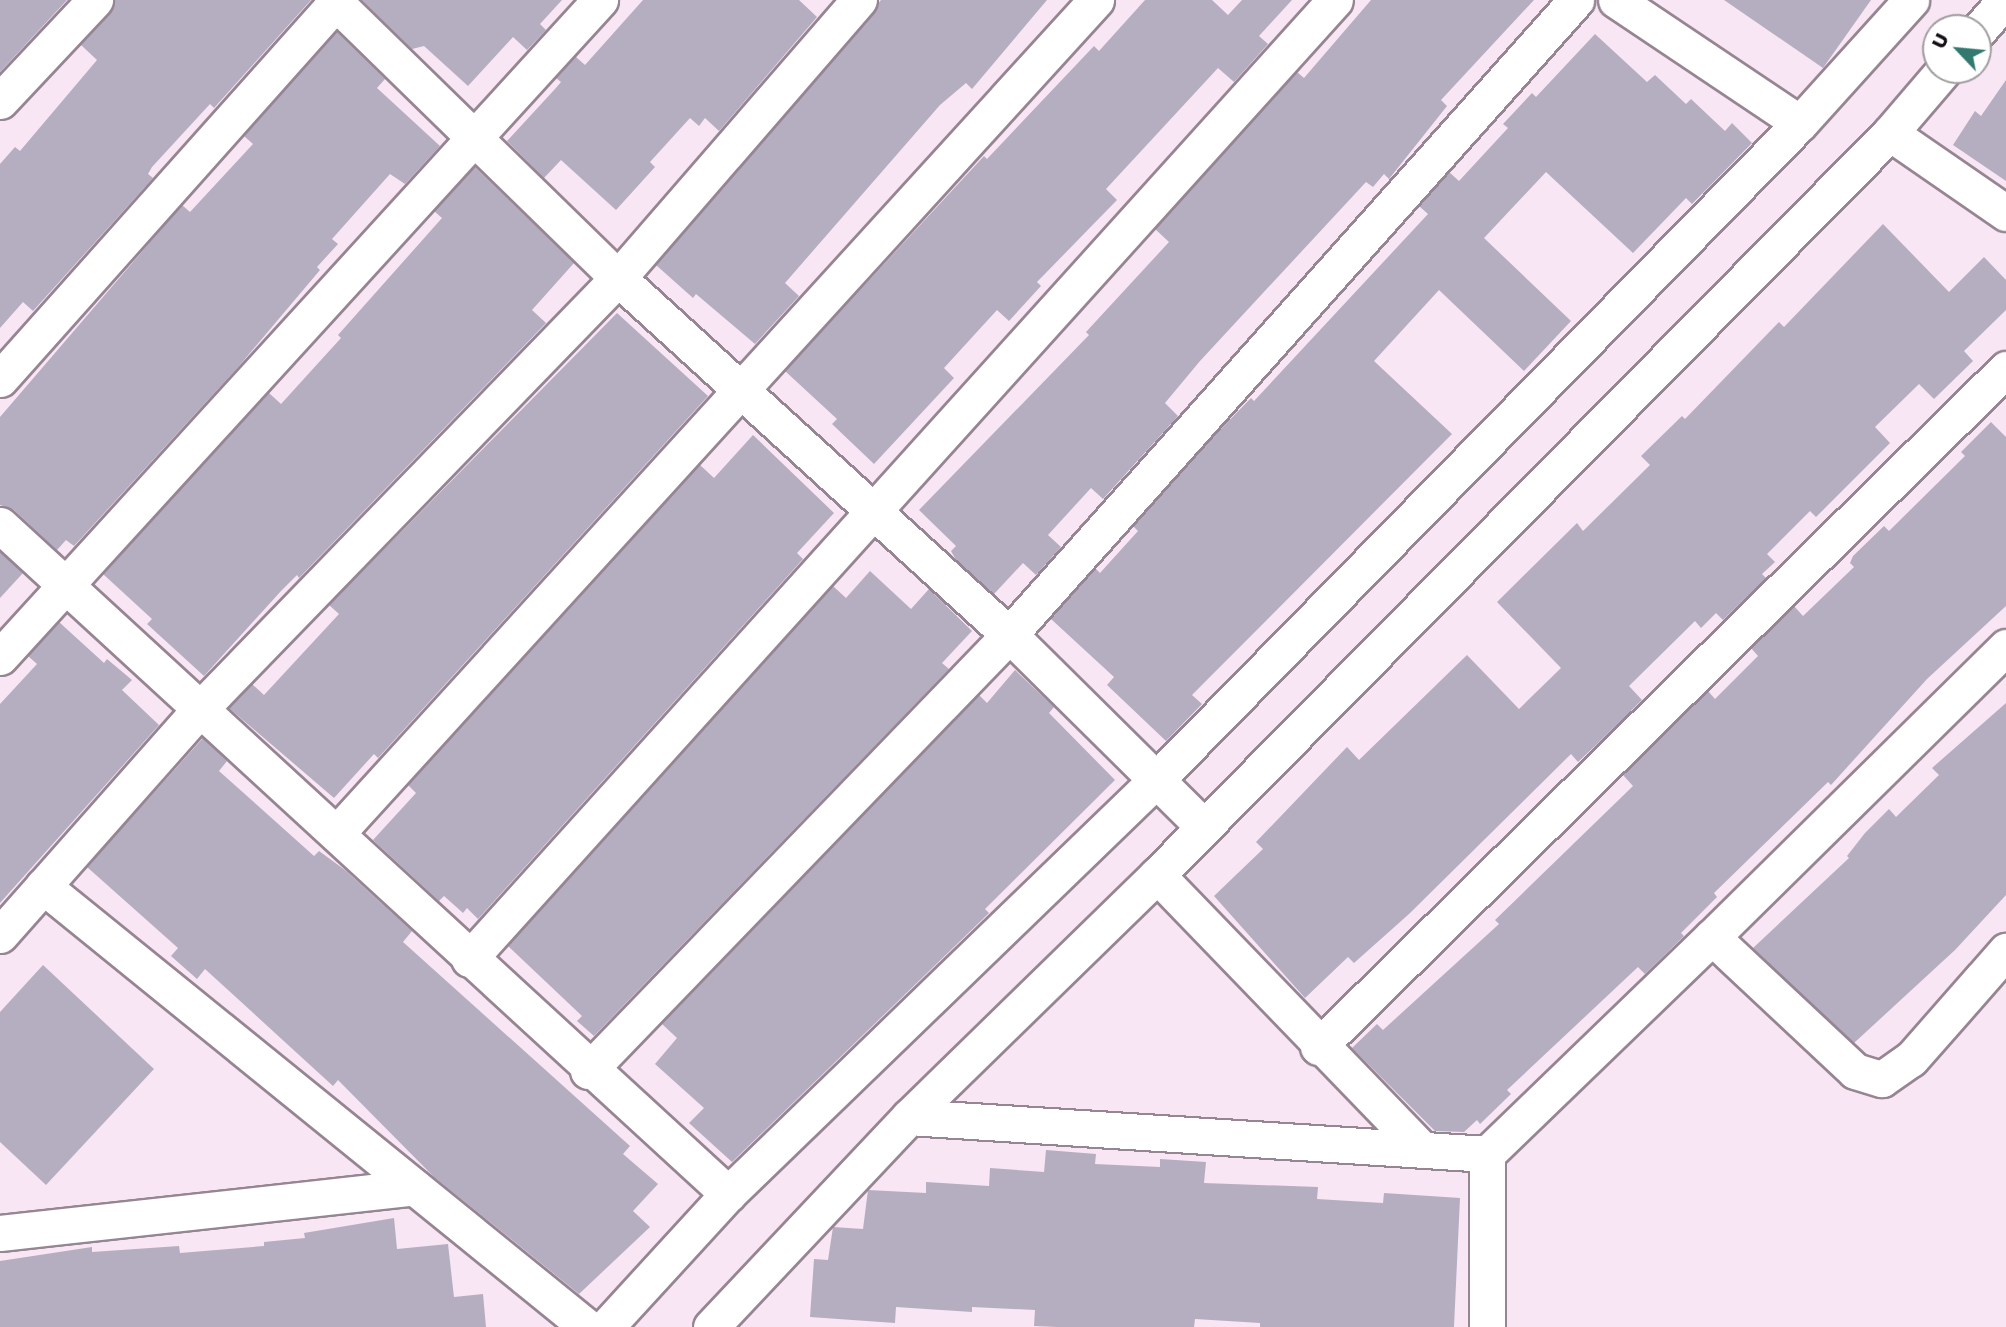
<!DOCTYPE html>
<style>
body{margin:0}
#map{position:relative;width:2006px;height:1327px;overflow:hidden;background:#f8e6f4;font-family:"Golos Text",sans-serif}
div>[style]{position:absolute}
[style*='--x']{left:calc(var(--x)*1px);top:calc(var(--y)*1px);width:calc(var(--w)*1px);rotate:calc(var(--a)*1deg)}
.building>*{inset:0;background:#b5aec0}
.roads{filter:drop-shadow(2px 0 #968592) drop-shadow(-2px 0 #968592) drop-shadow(0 2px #968592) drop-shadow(0 -2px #968592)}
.street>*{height:35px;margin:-17.5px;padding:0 17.5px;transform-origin:17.5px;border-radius:17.5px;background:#fff}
span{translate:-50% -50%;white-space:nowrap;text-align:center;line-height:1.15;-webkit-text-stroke:6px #fff;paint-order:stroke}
.north{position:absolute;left:1922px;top:14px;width:70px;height:70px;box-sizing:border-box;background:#fff;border:2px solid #a19ea0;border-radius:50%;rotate:296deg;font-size:19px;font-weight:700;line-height:28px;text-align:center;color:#130d12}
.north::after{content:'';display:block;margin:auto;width:24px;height:32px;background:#34796f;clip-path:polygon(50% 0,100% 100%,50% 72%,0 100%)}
</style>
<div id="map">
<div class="building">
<i style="clip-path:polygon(0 0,67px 0,0 72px)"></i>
<i style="clip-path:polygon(115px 0,311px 0,214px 108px,210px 104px,152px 167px,148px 174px,153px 178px,33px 311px,23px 302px,0 328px,0 164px,15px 147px,20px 151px,97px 60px,81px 45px,110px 14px)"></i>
<i style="clip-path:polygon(362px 0,562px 0,540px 24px,546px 30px,527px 50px,513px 37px,468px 86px,424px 46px,412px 49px)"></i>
<i style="clip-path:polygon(643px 0,799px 0,817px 17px,719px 131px,705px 118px,699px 126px,690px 118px,650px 162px,655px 167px,616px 210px,561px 160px,544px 178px,507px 141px,555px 89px,561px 82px,556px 78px,576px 57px,585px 65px)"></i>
<i style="clip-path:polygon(881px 0,1047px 0,972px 89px,966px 83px,940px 105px,785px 283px,799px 296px,755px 344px,696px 294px,693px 298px,656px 265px)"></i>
<i style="clip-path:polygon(1145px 0,1212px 0,1228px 15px,1242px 0,1292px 0,1259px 36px,1268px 44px,1234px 82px,1218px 68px,1106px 189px,1117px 200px,1037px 282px,1041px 286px,1009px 321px,997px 310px,944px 368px,954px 378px,874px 464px,832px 424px,837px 419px,785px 371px,984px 156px,987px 159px,1094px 46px,1099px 51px)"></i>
<i style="clip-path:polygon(1371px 0,1534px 0,1441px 100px,1447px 106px,1389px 179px,1384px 174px,1373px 187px,1366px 182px,1200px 361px,1165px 403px,1178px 416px,1103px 499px,1091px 488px,1048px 535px,1061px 547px,1036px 575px,1023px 563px,994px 594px,956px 560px,951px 551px,956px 546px,919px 510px,1089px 335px,1086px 332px,1169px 242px,1155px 229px,1297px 72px,1304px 78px)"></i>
<i style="clip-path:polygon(1724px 0,1871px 0,1823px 68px)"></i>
<i style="clip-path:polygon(337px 32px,385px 79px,377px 88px,440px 146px,405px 184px,390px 174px,332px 239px,338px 244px,317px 267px,320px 270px,239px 366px,74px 546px,66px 540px,57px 550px,14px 510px,0 505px,0 417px,182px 205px,190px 212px,253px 144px,244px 136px)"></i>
<i style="clip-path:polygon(1595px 34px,1647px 82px,1655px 75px,1686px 104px,1691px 99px,1725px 131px,1732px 123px,1752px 143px,1692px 204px,1686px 198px,1633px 253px,1546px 172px,1484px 238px,1571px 321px,1524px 371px,1439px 290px,1374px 361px,1452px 434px,1192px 695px,1202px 704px,1166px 741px,1107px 685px,1114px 677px,1051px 619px,1090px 574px,1096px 569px,1100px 573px,1138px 531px,1133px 526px,1211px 439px,1251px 398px,1254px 401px,1428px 214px,1419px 206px,1449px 172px,1459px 181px,1508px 128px,1503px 124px,1532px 93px,1536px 97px)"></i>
<i style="clip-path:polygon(2006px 80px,2006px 181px,1953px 145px,1975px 111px,1981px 116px)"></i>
<i style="clip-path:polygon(475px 167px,574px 263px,532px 310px,546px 323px,299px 578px,297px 575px,281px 591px,204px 676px,147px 624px,152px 619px,103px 574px,269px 393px,281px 404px,341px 338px,338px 335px,442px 218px,434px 211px)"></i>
<i style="clip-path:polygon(1883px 224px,1949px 292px,1984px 257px,2006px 280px,2006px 310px,1964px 351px,1973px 361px,1934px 399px,1919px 384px,1875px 427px,1890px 443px,1816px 517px,1810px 511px,1767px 554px,1775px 562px,1762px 574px,1766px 578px,1723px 620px,1716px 613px,1701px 628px,1695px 621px,1629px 686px,1642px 700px,1595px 746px,1578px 762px,1571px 754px,1409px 914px,1354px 963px,1348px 957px,1305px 998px,1214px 896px,1263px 849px,1256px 842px,1347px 747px,1359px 760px,1467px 655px,1519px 709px,1561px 668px,1497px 602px,1577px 523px,1583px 531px,1650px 465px,1641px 456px,1682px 416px,1685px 419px,1779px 322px,1784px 327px)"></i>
<i style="clip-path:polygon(617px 313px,708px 396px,378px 758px,374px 754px,334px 798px,229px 708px,252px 684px,264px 695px,339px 614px,329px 605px)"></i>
<i style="clip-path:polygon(1991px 422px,2006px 437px,2006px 606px,1927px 679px,1831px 785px,1828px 782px,1714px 893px,1717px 897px,1681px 933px,1684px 936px,1645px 974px,1638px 967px,1605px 998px,1507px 1090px,1511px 1094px,1480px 1124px,1477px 1120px,1464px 1132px,1435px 1131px,1352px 1048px,1377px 1024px,1383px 1030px,1499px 924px,1495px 920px,1633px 786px,1623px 775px,1708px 691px,1715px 699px,1758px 656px,1751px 648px,1794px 606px,1803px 616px,1854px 567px,1850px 563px,1853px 556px,1884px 526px,1889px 531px,1965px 456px,1961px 452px)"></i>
<i style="clip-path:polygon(753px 435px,834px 513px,797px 553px,803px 559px,478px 919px,467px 908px,463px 913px,444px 896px,439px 901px,373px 840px,416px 793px,408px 785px,700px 465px,714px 478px)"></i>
<i style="clip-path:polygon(0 552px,23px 573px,0 598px)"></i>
<i style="clip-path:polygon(870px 571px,911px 609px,929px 589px,972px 631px,942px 663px,949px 669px,594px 1036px,577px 1021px,582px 1016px,508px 946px,833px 586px,846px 598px)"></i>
<i style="clip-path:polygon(59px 622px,104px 663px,107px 659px,132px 680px,122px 690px,159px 725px,0 903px,0 704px,37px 664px,28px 656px)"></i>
<i style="clip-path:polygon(1015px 670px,1054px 707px,1049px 713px,1115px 780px,985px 909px,989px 913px,732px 1162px,689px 1123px,704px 1108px,655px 1064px,677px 1038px,662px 1024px,979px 695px,987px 703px)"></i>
<i style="clip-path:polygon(2006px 703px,2006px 895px,1955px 950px,1854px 1043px,1753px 948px,1849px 858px,1847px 856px,1865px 833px,1889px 809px,1896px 817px,1939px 775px,1932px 768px)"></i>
<i style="clip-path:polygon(203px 738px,227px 761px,219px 771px,314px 856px,319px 851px,345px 870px,412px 931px,403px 942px,630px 1146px,623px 1154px,658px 1184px,633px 1211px,650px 1227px,579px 1294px,433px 1176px,338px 1080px,333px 1086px,205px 969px,197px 979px,171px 956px,178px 948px,87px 867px)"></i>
<i style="clip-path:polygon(43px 965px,154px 1069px,46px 1185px,0 1142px,0 1012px)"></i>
<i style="clip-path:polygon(1046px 1150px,1096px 1154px,1095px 1164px,1160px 1167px,1160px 1159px,1206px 1162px,1204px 1183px,1318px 1187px,1317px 1199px,1383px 1203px,1384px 1193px,1460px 1198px,1454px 1327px,1260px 1327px,1260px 1323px,1195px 1319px,1194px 1327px,1057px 1327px,1034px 1326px,1035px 1310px,972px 1307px,972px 1312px,896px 1307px,895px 1323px,810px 1317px,814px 1259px,828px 1260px,833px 1227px,863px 1229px,868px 1190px,926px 1193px,926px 1182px,989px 1186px,990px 1168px,1044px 1172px)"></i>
<i style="clip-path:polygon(394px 1218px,397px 1249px,448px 1244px,454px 1297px,483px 1294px,486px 1327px,0 1327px,0 1261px,92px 1247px,92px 1252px,179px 1246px,180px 1253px,264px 1246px,264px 1242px,305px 1238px,304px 1233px)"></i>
</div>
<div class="roads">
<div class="street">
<i style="--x:333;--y:0;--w:398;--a:44.3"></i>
<i style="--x:618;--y:278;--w:543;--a:42.39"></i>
<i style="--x:1019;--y:644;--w:260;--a:44.7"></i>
<i style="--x:1616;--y:0;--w:221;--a:33.8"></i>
<i style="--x:1978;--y:31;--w:41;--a:-48.9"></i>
<i style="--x:0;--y:101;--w:139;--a:-46.8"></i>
<i style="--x:1890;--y:133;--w:141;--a:34.6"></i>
<i style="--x:0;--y:379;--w:508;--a:-48.27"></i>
<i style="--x:0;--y:525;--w:989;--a:42.58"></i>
<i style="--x:0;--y:657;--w:890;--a:-47.6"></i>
<i style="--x:337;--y:833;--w:1127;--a:-47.66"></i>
<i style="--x:1157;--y:875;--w:381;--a:46"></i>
<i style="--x:43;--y:886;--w:700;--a:39.03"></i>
<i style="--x:0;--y:935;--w:302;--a:-48.5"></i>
<i style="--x:200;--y:709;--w:600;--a:-45.88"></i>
<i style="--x:618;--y:278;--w:368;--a:-49.1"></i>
<i style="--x:1712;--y:937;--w:413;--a:-44.6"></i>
<i style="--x:469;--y:959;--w:1292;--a:-47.92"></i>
<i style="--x:1318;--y:1047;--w:966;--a:-44.58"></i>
<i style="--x:588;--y:1071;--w:605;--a:-46.01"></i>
<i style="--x:1008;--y:636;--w:853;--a:-48.23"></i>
<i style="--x:909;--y:1117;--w:579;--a:3.66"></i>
<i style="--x:1487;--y:1154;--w:313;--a:-44"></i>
<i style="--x:1712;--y:937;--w:196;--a:43.1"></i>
<i style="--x:1855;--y:1071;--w:28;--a:17"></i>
<i style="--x:1882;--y:1079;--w:35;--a:-35"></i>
<i style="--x:1911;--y:1059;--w:144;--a:-48.7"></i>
<i style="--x:0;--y:1233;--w:417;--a:-6.3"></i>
<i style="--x:606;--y:1327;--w:180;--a:-47.5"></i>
<i style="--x:728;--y:1194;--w:598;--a:-44.05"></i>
<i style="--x:1158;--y:778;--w:917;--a:-45.57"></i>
<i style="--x:1800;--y:123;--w:166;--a:-47.9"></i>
<i style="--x:711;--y:1327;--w:289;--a:-46.7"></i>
<i style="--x:909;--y:1117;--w:347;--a:-44.3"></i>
<i style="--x:1157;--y:875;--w:1043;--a:-45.35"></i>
<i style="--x:1890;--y:133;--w:83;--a:-49.4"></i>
<i style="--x:1487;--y:1327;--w:173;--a:-90"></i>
</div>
</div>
<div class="north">U</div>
</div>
